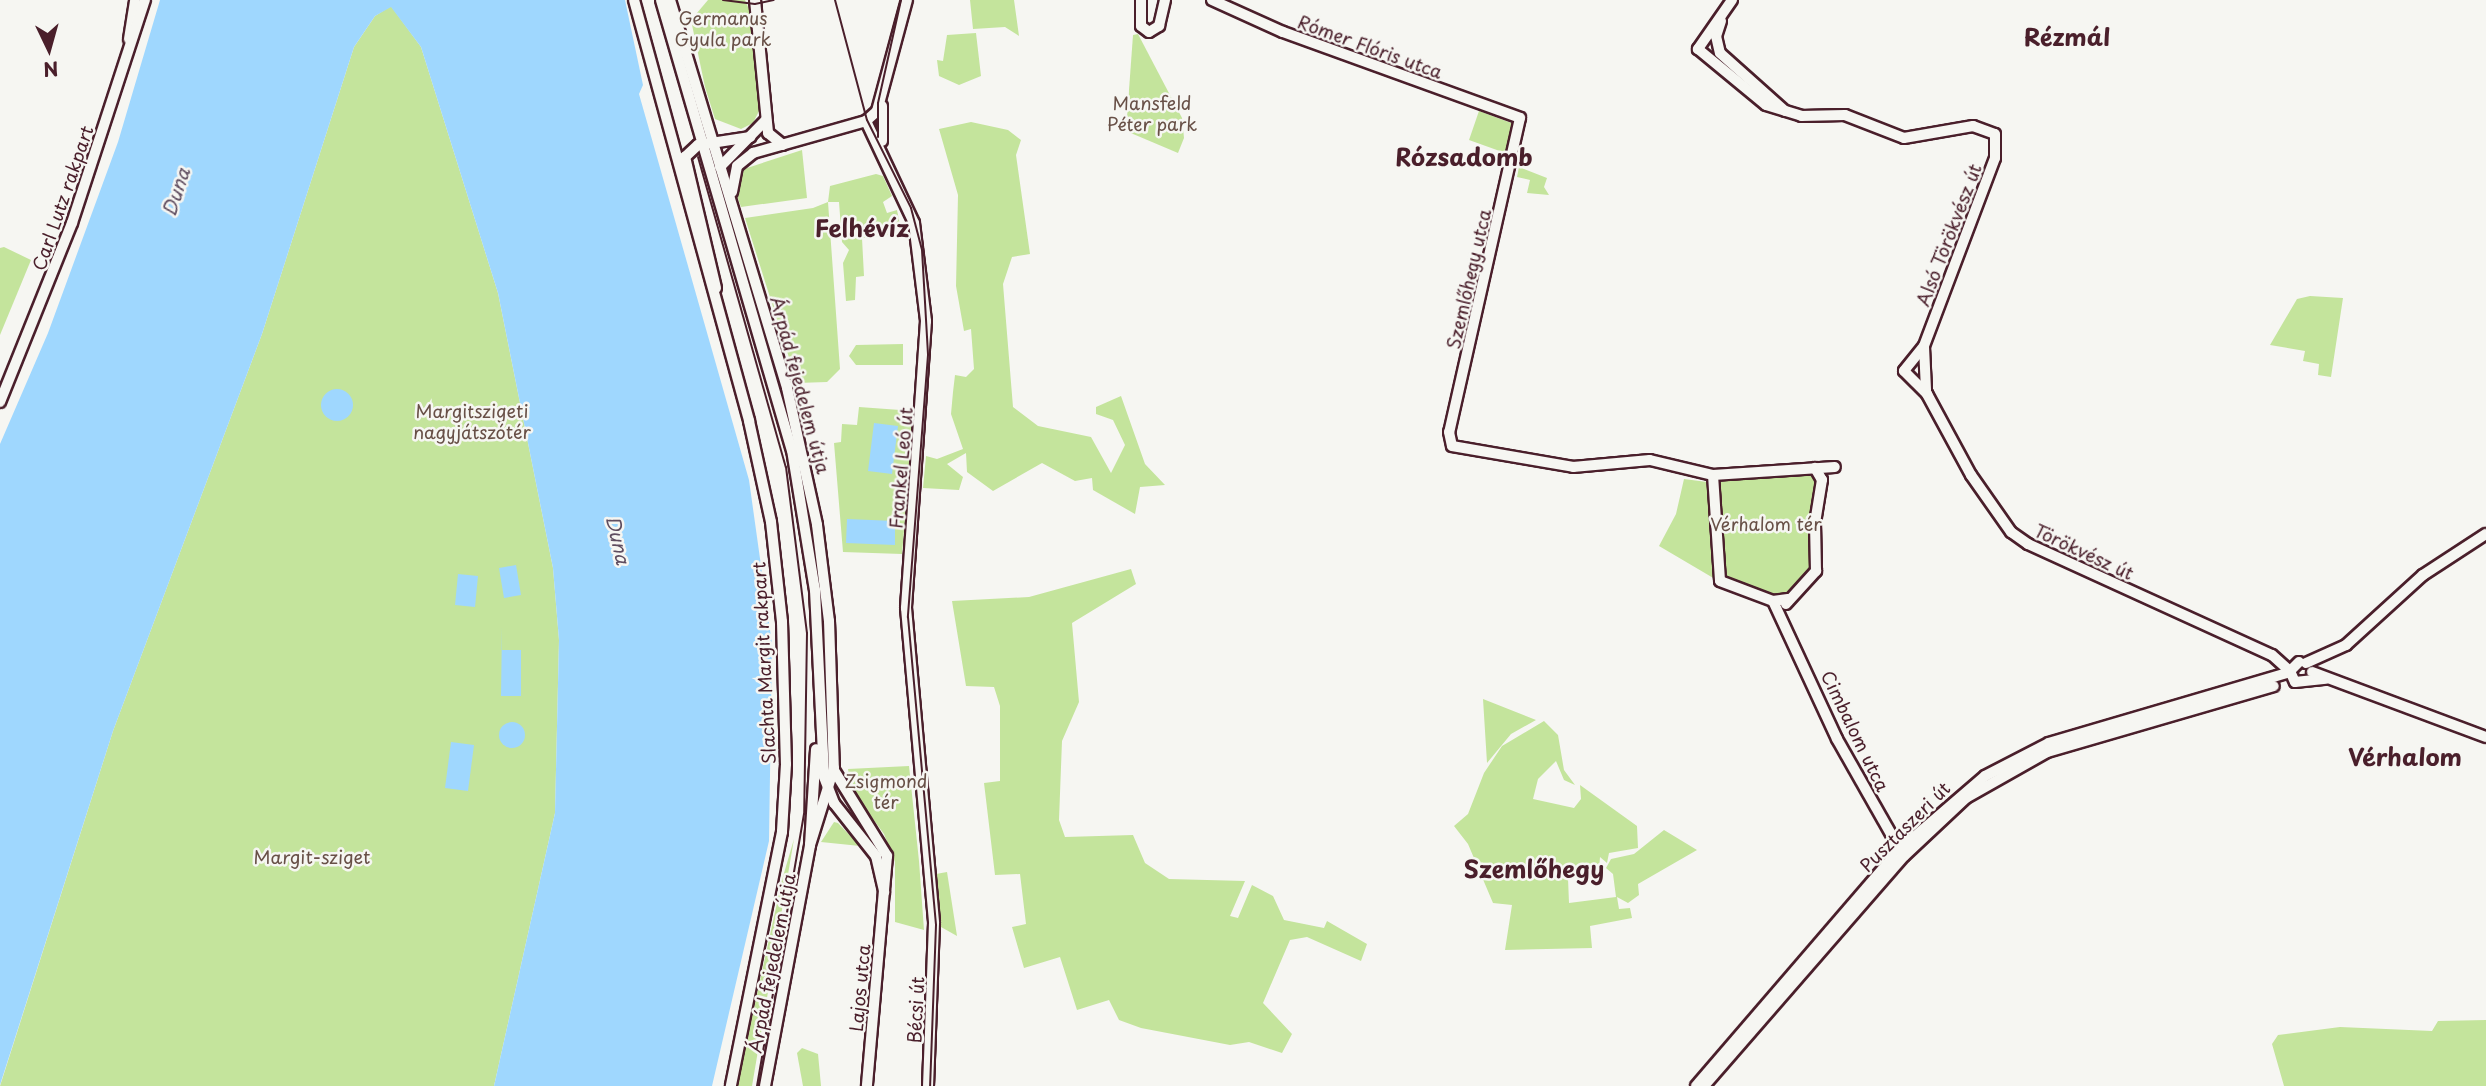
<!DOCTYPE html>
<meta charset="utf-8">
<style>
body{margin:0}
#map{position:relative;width:2486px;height:1086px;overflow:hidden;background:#f6f6f2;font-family:"Playpen Sans",sans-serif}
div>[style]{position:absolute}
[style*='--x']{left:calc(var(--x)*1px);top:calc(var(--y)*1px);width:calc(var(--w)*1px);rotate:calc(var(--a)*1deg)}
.green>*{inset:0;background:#c4e49c}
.water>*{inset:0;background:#9fd7fe}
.round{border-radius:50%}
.roads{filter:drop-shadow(2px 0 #4a1f2b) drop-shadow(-2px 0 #4a1f2b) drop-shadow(0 2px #4a1f2b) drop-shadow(0 -2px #4a1f2b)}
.secondary>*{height:10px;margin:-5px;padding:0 5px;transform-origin:5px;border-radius:5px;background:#f6f6f2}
.tram>*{height:2px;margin:-1px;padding:0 1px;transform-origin:1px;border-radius:1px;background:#4a1f2b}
span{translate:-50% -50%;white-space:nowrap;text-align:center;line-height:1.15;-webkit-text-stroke:5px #f6f6f2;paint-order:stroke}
.park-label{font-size:18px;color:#685047}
.street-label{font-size:18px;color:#4a1f2b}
.water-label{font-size:19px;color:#5f4d60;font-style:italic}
.district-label{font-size:24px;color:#4a1f2b;font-weight:700}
.north{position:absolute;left:14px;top:14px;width:70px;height:70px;-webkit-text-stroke:5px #f6f6f2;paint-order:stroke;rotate:175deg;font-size:19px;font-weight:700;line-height:28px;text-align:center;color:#4a1f2b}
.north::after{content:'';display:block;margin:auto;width:24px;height:32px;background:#4a1f2b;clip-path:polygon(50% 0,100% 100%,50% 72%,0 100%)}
</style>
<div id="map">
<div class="green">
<i style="clip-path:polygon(708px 0,745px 0,751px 14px,762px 105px,753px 123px,741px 129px,715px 119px,705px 87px,691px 20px)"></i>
<i style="clip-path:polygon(970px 0,1014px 0,1019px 36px,1005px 27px,973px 29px)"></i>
<i style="clip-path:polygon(391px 6px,421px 47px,498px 293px,553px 568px,559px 640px,555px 813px,494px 1086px,0 1086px,113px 731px,262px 334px,354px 47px,375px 16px)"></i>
<i style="clip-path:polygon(976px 33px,981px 76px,959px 85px,939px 76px,937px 60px,943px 61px,947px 35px)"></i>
<i style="clip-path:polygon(1138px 34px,1182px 118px,1184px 138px,1178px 153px,1126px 131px,1133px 35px)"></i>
<i style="clip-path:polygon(1479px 111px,1514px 124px,1508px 154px,1469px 140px)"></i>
<i style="clip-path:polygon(971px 122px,1008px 130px,1021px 140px,1016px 155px,1030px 254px,1012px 257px,1003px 284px,1013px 407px,1038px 426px,1091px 437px,1111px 473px,1125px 445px,1113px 420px,1096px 414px,1096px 407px,1121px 396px,1145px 464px,1165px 485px,1140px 487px,1135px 514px,1093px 490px,1092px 478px,1075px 481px,1042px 463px,993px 491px,967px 472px,966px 453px,947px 464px,963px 477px,959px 490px,923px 488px,926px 456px,937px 459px,963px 449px,951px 414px,953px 392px,955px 375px,966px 377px,974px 369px,971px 329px,964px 331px,956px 286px,958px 195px,939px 129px)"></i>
<i style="clip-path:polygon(802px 150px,807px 198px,741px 207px,736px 193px,744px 169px)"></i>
<i style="clip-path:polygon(1519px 167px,1547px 178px,1544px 187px,1549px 195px,1527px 193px,1530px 180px,1517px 177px)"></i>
<i style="clip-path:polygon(876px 174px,883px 176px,892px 196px,883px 202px,887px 213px,897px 210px,900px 225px,888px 226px,888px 235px,862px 238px,864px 276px,856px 277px,855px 300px,846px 301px,843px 263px,849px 250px,842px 242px,839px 202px,828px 202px,840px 369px,827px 382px,797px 383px,745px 218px,813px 208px,828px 202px,830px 186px)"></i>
<i style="clip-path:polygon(4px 247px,31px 260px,0 335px,0 248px)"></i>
<i style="clip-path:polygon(2310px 296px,2343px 298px,2331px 377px,2318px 375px,2319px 364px,2303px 361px,2305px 351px,2270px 345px,2297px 299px)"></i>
<i style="clip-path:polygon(903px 344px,903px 365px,856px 365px,849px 356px,856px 345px)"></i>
<i style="clip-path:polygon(859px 407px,914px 411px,902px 554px,843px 552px,834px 443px,841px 442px,842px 424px,857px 425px)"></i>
<i style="clip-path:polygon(1815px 468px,1820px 475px,1816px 571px,1788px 599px,1725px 585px,1713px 475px)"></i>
<i style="clip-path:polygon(1684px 479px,1707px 482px,1715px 579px,1659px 546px,1676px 514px)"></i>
<i style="clip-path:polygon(1131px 569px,1136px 584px,1072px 623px,1079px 702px,1062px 741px,1059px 820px,1065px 837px,1133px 835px,1145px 863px,1169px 879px,1245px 881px,1230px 916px,1238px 918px,1252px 885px,1273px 896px,1284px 920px,1324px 928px,1327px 921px,1367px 944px,1361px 961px,1307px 937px,1290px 940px,1263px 1003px,1292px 1034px,1282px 1053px,1249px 1042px,1230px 1045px,1141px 1028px,1119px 1020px,1109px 1000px,1077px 1010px,1060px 957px,1024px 968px,1012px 927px,1026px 924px,1020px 874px,995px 875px,984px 783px,1000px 781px,1000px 706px,994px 687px,966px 686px,952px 601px,1029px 597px)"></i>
<i style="clip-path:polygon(1483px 699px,1536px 720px,1511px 734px,1487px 763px)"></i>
<i style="clip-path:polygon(1544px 721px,1558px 735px,1564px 770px,1575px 785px,1564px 780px,1556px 761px,1538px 779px,1533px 799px,1574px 808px,1581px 799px,1580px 785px,1637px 826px,1638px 848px,1609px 853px,1607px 863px,1600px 857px,1599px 870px,1568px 878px,1569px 903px,1616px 897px,1613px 874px,1606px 868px,1611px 859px,1634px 854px,1664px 830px,1697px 850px,1638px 884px,1639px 895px,1628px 903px,1617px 897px,1619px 909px,1630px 908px,1632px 918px,1590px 926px,1592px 948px,1505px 950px,1512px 905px,1493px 903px,1468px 844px,1454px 826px,1468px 814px,1484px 773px,1502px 746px)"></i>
<i style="clip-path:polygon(909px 766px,919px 861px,924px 930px,895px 922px,895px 862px,884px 834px,851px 789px,848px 769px)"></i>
<i style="clip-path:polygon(834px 822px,838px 823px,860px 846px,821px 842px)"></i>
<i style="clip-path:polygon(794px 839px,752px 1086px,737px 1086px,782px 880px)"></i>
<i style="clip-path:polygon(947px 872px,957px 936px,941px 927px,936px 874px)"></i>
<i style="clip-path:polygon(2486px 1020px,2486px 1086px,2284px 1086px,2272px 1044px,2278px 1035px,2340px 1027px,2432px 1031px,2438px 1021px)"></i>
<i style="clip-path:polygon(802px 1048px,818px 1054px,821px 1086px,803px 1086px,797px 1053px)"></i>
</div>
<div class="water">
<i style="clip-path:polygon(160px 0,625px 0,643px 85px,639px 94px,749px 480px,772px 644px,769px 841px,712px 1086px,494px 1086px,555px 813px,559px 640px,553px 568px,498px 293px,421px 47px,391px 7px,375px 16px,354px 47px,262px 334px,113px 731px,0 1085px,0 444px,48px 333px,118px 142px)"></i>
<i class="round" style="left:321px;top:389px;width:32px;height:32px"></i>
<i style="clip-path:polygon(874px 423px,898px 426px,892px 474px,868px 471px)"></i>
<i style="clip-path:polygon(847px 519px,895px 521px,895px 545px,846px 543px)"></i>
<i style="clip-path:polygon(516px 565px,521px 595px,504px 598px,499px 568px)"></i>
<i style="clip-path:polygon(458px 574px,478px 576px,475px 607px,455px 605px)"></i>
<i style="clip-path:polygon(502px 626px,502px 650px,521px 650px,521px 696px,501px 696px)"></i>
<i class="round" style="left:499px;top:722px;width:26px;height:26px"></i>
<i style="clip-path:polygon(451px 742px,474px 745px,468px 791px,445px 788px)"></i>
</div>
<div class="roads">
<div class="secondary">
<i style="--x:634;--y:0;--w:436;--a:74.7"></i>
<i style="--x:749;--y:421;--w:103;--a:77.7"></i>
<i style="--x:771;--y:522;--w:101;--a:83.7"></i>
<i style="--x:782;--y:622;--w:142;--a:88.4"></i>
<i style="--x:786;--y:764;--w:68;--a:93.4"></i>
<i style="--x:782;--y:832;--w:259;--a:101.4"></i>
<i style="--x:661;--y:0;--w:469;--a:73.8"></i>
<i style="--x:792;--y:450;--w:142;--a:80.7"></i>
<i style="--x:815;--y:590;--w:187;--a:87.2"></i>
<i style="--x:824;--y:777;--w:28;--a:69"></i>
<i style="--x:834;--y:803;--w:68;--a:51.6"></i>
<i style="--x:876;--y:856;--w:37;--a:77"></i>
<i style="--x:670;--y:0;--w:405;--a:73.2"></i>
<i style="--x:787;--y:388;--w:140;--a:77.6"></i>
<i style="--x:817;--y:525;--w:97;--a:82.9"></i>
<i style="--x:829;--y:621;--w:147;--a:88.1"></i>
<i style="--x:834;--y:768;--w:81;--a:107.3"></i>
<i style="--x:755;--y:0;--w:134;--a:84.4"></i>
<i style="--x:768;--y:133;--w:19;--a:39"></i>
<i style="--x:1141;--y:0;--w:26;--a:90"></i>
<i style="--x:1141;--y:26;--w:10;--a:37"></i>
<i style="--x:1149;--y:32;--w:12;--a:-31"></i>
<i style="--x:1159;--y:26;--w:27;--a:-77"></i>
<i style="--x:1212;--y:0;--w:78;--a:24.3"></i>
<i style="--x:1283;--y:32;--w:252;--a:19.9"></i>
<i style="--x:1520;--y:118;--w:322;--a:102.7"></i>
<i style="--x:1449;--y:432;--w:14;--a:78"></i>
<i style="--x:1452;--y:446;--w:123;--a:9.8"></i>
<i style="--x:1573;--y:467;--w:77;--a:-5.2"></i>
<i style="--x:1650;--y:460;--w:65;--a:13.4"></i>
<i style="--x:1713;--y:475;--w:122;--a:-3.8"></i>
<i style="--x:1732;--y:0;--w:60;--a:124.8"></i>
<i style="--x:1698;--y:49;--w:88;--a:39.5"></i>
<i style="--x:1766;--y:105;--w:37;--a:17"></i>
<i style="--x:1801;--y:116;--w:44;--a:-1.3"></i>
<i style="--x:1845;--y:115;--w:63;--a:21.3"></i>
<i style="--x:1904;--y:138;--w:70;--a:-9.9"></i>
<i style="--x:1973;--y:126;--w:23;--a:20"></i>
<i style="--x:1995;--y:134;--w:24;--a:90"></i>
<i style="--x:1995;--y:158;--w:201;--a:110.7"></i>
<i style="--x:1924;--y:346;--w:32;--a:129"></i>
<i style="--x:1904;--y:371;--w:33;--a:45"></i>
<i style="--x:1927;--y:394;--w:92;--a:61.5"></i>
<i style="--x:1971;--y:475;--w:70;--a:54.9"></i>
<i style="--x:2011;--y:532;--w:21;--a:35"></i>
<i style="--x:2028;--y:544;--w:268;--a:24.5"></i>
<i style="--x:2272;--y:655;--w:24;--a:42"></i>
<i style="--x:1721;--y:21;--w:16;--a:108"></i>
<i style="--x:1716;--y:36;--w:17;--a:77"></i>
<i style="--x:1720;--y:53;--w:87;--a:41.7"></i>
<i style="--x:129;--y:39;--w:39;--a:-81"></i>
<i style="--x:866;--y:121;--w:113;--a:64.8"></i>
<i style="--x:914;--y:223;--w:99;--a:83"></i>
<i style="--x:926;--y:321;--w:288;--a:94"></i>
<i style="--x:906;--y:608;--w:316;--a:84.9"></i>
<i style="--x:934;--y:923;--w:163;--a:92.1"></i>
<i style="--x:882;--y:141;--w:35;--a:-90"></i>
<i style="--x:720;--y:167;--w:66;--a:-45.6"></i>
<i style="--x:732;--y:192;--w:26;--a:-79"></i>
<i style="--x:737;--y:166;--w:21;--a:-39"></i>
<i style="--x:753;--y:153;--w:117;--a:-15.8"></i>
<i style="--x:866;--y:121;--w:15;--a:-42"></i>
<i style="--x:877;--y:111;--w:115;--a:-74.9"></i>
<i style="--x:716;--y:288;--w:135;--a:-103.3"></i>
<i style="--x:685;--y:157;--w:18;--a:-43"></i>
<i style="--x:698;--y:145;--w:53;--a:-8.7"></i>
<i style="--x:1924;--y:347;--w:43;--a:87.3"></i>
<i style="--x:0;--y:402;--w:193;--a:-68.1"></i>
<i style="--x:72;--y:223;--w:235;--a:-71.9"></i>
<i style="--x:1713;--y:475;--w:106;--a:86.2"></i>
<i style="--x:1720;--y:581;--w:57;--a:20.7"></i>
<i style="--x:1773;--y:601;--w:15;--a:-8"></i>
<i style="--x:1773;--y:601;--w:152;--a:65.1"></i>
<i style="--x:1837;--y:739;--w:133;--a:60.4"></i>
<i style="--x:1786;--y:604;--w:45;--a:-47.7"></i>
<i style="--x:1816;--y:571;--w:48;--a:-91.2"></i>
<i style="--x:1815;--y:523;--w:44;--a:-80.8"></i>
<i style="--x:1822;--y:480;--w:14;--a:-120"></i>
<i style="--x:2299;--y:662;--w:13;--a:135"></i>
<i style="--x:2290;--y:671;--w:12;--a:66"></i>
<i style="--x:2295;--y:682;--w:31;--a:-6"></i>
<i style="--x:2306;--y:663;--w:44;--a:-24.2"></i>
<i style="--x:2346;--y:645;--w:104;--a:-42.3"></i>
<i style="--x:2423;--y:575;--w:75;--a:-33.1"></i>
<i style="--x:2312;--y:672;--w:186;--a:20.5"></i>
<i style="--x:835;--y:772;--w:99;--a:58.2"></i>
<i style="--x:887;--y:856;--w:231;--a:95"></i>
<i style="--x:765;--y:1086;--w:245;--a:-79.4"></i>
<i style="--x:810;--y:845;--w:96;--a:-86.4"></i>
<i style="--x:1696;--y:1086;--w:311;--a:-49.3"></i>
<i style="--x:1899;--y:850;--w:113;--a:-40.7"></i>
<i style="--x:1985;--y:776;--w:72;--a:-27.3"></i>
<i style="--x:2049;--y:743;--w:251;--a:-16.4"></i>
<i style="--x:1704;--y:1086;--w:305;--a:-49"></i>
<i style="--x:1904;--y:856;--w:85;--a:-43.1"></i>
<i style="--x:1966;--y:798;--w:93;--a:-29.6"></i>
<i style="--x:2047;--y:752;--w:236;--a:-16.2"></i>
</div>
</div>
<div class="tram">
<i style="--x:723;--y:0;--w:32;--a:7"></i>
<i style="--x:755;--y:4;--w:19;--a:-12"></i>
<i style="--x:835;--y:0;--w:124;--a:75.1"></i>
<i style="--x:867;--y:120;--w:98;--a:63.4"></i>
<i style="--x:911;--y:208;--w:43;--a:75.3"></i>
<i style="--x:922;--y:250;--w:105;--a:86.7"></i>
<i style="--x:928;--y:355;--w:263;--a:94.4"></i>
<i style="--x:908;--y:617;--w:309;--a:84.8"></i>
<i style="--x:936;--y:925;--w:161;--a:92.1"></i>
<i style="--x:878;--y:137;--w:34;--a:-90"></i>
<i style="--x:878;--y:103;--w:106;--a:-77.4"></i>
<i style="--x:698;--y:157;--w:322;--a:74.2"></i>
<i style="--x:786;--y:467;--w:167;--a:82.8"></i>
<i style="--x:807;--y:633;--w:181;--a:90.9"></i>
<i style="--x:804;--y:814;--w:276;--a:99.8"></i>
</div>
<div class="park-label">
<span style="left:723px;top:29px">Germanus<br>Gyula park</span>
<span style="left:1152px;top:114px">Mansfeld<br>Péter park</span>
<span style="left:472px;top:422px">Margitszigeti<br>nagyjátszótér</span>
<span style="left:1766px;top:524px">Vérhalom tér</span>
<span style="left:886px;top:792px">Zsigmond<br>tér</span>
<span style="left:312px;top:857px">Margit-sziget</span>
</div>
<div class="street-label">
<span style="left:1370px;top:47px;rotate:20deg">Rómer Flóris utca</span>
<span style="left:63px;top:198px;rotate:-71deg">Carl Lutz rakpart</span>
<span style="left:1949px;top:235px;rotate:-69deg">Alsó Törökvész út</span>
<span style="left:1469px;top:279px;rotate:-77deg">Szemlőhegy utca</span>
<span style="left:800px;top:385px;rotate:75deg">Árpád fejedelem útja</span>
<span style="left:901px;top:468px;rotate:-85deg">Frankel Leó út</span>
<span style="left:2084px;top:552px;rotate:25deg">Törökvész út</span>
<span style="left:764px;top:663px;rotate:-93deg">Slachta Margit rakpart</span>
<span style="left:1855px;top:731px;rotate:64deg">Cimbalom utca</span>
<span style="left:1905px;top:827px;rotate:-45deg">Pusztaszeri út</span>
<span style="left:772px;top:963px;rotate:-79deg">Árpád fejedelem útja</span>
<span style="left:860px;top:988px;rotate:-85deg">Lajos utca</span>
<span style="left:916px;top:1010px;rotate:-87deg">Bécsi út</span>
</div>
<div class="water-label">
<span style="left:176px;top:192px;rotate:-72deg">Duna</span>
<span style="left:618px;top:540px;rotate:77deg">Duna</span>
</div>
<div class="district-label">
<span style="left:2067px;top:37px">Rézmál</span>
<span style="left:1464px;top:157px">Rózsadomb</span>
<span style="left:862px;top:228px">Felhévíz</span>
<span style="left:2405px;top:757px">Vérhalom</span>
<span style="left:1534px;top:869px">Szemlőhegy</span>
</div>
<div class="north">N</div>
</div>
